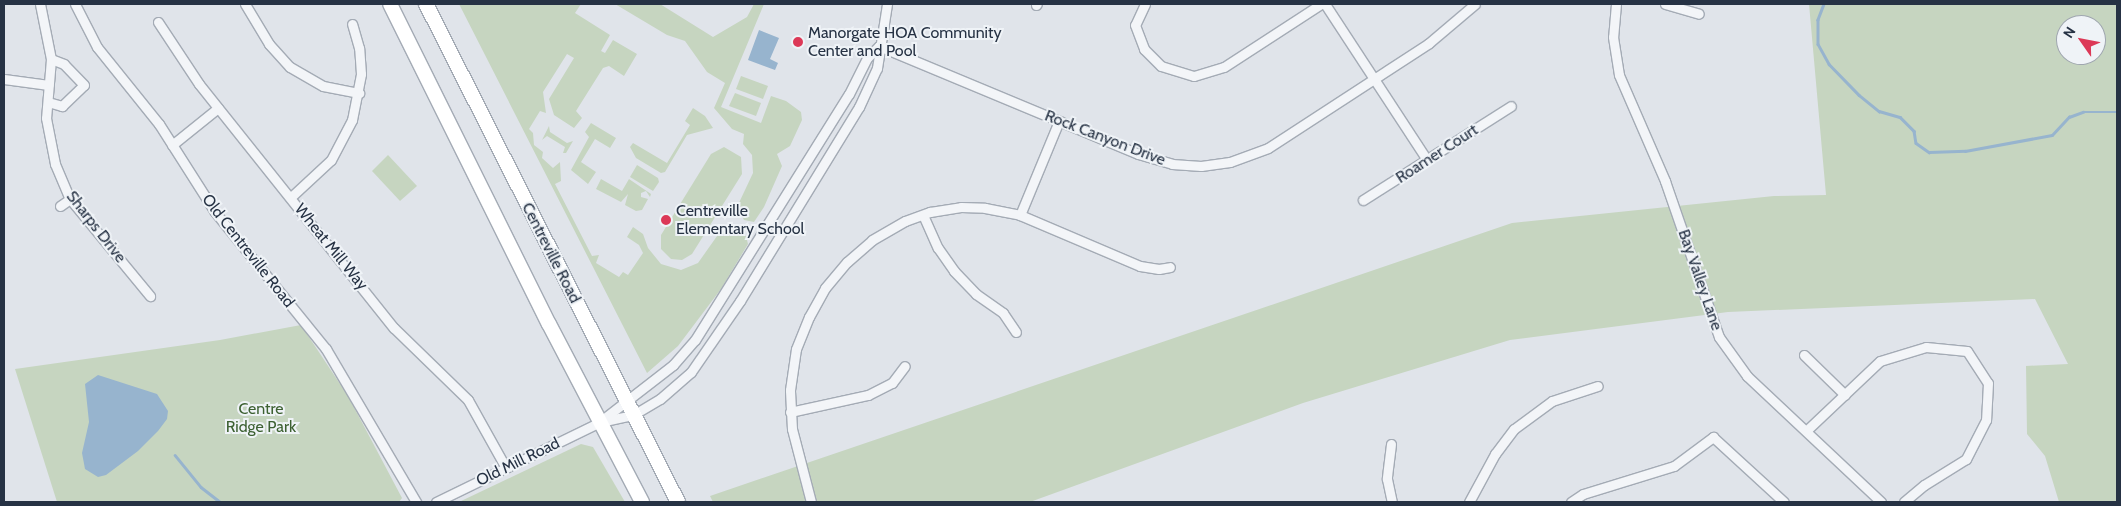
<!DOCTYPE html>
<style>
body{margin:0}
#map{position:relative;width:2121px;height:506px;overflow:hidden;background:#e0e4ea;font-family:Cabin,sans-serif}
div>[style]{position:absolute}
[style*='--x']{left:calc(var(--x)*1px);top:calc(var(--y)*1px);width:calc(var(--w)*1px);rotate:calc(var(--a)*1deg)}
.green>*{inset:0;background:#c6d5c0}
.water>*{inset:0;background:#97b4ce}
.stream>*{height:2.5px;margin:-1.25px;padding:0 1.25px;transform-origin:1.25px;border-radius:1.25px;background:#97b4ce}
.roads{filter:drop-shadow(1px 0 #a4abb5) drop-shadow(-1px 0 #a4abb5) drop-shadow(0 1px #a4abb5) drop-shadow(0 -1px #a4abb5)}
.minor>*{height:9px;margin:-4.5px;padding:0 4.5px;transform-origin:4.5px;border-radius:4.5px;background:#f3f5f8}
.highway>*{height:14px;margin:-7px;padding:0 7px;transform-origin:7px;border-radius:7px;background:#fff}
.dots>*{width:14px;height:14px;translate:-50% -50%;box-sizing:border-box;border:2px solid #eff3f7;border-radius:50%}
span{translate:-50% -50%;white-space:nowrap;text-align:center;line-height:1.15;-webkit-text-stroke:4px #eff3f7;paint-order:stroke}
.poi-label{font-size:16px;color:#263244}
.left{translate:0 -50%;text-align:left}
.street-label{font-size:16px;color:#263244}
.park-label{font-size:16px;color:#3d6132}
.frame{position:absolute;inset:0;border:5px solid #263244;pointer-events:none}
.north{position:absolute;left:2056px;top:15px;width:50px;height:50px;box-sizing:border-box;background:#eff3f7;border:1px solid #9fa6af;border-radius:50%;rotate:303deg;font-size:14px;font-weight:700;line-height:20px;text-align:center;color:#263244}
.north::after{content:'';display:block;margin:auto;width:18px;height:22px;background:#dc3857;clip-path:polygon(50% 0,100% 100%,50% 72%,0 100%)}
</style>
<div id="map">
<div class="green">
<i style="clip-path:polygon(459px 4px,581px 4px,575px 13px,610px 35px,601px 51px,605px 53px,613px 40px,637px 54px,624px 76px,609px 66px,603px 68px,576px 111px,582px 118px,574px 128px,554px 115px,549px 99px,574px 58px,567px 54px,543px 92px,546px 113px,540px 111px,529px 129px,533px 133px,534px 145px,543px 152px,542px 158px,553px 168px,560px 162px,561px 181px,555px 184px,592px 256px,599px 255px,596px 263px,619px 277px,623px 272px,628px 275px,643px 253px,639px 245px,627px 237px,633px 227px,643px 234px,648px 248px,661px 264px,681px 270px,698px 263px,722px 229px,735px 229px,746px 236px,748px 244px,721px 289px,678px 346px,647px 373px)"></i>
<i style="clip-path:polygon(615px 4px,660px 4px,713px 37px,747px 17px,754px 4px,764px 4px,721px 107px,761px 123px,771px 96px,786px 101px,801px 112px,802px 120px,790px 146px,777px 154px,782px 166px,764px 207px,754px 222px,744px 220px,737px 207px,753px 173px,752px 155px,743px 144px,744px 134px,732px 129px,714px 108px,725px 83px,707px 72px,685px 41px,667px 35px)"></i>
<i style="clip-path:polygon(evenodd,1809px 4px,2117px 4px,2117px 502px,2059px 502px,2045px 456px,2027px 434px,2026px 366px,2068px 364px,2035px 299px,1728px 312px,1510px 340px,1303px 403px,1030px 502px,713px 502px,710px 496px,1512px 223px,1774px 196px,1826px 195px,1809px 4px,2066px 25px,2096px 25px,2096px 55px,2066px 55px,2066px 25px)"></i>
<i style="clip-path:polygon(741px 76px,768px 86px,763px 99px,736px 89px)"></i>
<i style="clip-path:polygon(735px 93px,761px 103px,756px 116px,729px 106px)"></i>
<i style="clip-path:polygon(693px 108px,705px 116px,713px 128px,687px 135px,665px 172px,661px 173px,636px 158px,630px 147px,633px 143px,667px 163px,690px 125px,685px 121px)"></i>
<i style="clip-path:polygon(591px 123px,616px 138px,610px 148px,595px 139px,581px 162px,596px 172px,588px 184px,571px 170px,589px 137px,585px 132px)"></i>
<i style="clip-path:polygon(549px 126px,550px 132px,567px 143px,573px 141px,566px 153px,563px 153px,565px 147px,547px 136px,542px 140px)"></i>
<i style="clip-path:polygon(724px 147px,741px 157px,742px 174px,692px 254px,682px 260px,671px 259px,661px 249px,661px 235px,711px 154px)"></i>
<i style="clip-path:polygon(388px 155px,417px 186px,400px 201px,372px 171px)"></i>
<i style="clip-path:polygon(637px 165px,658px 178px,659px 182px,653px 191px,630px 177px)"></i>
<i style="clip-path:polygon(601px 179px,622px 191px,629px 179px,651px 194px,650px 197px,646px 191px,641px 193px,641px 197px,648px 199px,642px 210px,636px 211px,625px 205px,628px 194px,621px 202px,596px 189px)"></i>
<i style="clip-path:polygon(301px 325px,348px 396px,402px 498px,399px 502px,57px 502px,15px 369px,220px 340px)"></i>
<i style="clip-path:polygon(581px 444px,593px 447px,625px 502px,459px 502px)"></i>
</div>
<div class="water">
<i style="clip-path:polygon(759px 30px,779px 38px,770px 59px,778px 63px,775px 70px,748px 60px)"></i>
<i style="clip-path:polygon(98px 375px,157px 394px,168px 411px,167px 419px,158px 431px,138px 451px,106px 475px,98px 477px,85px 469px,82px 453px,89px 422px,85px 384px)"></i>
</div>
<div class="stream">
<i style="--x:1824;--y:4;--w:17;--a:111"></i>
<i style="--x:1818;--y:20;--w:24;--a:90"></i>
<i style="--x:1818;--y:44;--w:23;--a:61"></i>
<i style="--x:1829;--y:64;--w:43;--a:45.9"></i>
<i style="--x:1859;--y:95;--w:26;--a:39"></i>
<i style="--x:1879;--y:111;--w:22;--a:16"></i>
<i style="--x:1900;--y:117;--w:20;--a:45"></i>
<i style="--x:1914;--y:131;--w:12;--a:81"></i>
<i style="--x:1916;--y:143;--w:16;--a:35"></i>
<i style="--x:1929;--y:152;--w:36;--a:-2"></i>
<i style="--x:1965;--y:151;--w:88;--a:-10.4"></i>
<i style="--x:2052;--y:135;--w:25;--a:-47"></i>
<i style="--x:2069;--y:117;--w:15;--a:-20"></i>
<i style="--x:2083;--y:112;--w:34;--a:0"></i>
<i style="--x:175;--y:455;--w:41;--a:50.9"></i>
<i style="--x:201;--y:487;--w:24;--a:38"></i>
</div>
<div class="roads">
<div class="minor">
<i style="--x:40;--y:4;--w:56;--a:78.7"></i>
<i style="--x:51;--y:59;--w:59;--a:94.8"></i>
<i style="--x:46;--y:118;--w:47;--a:78.9"></i>
<i style="--x:55;--y:164;--w:38;--a:67"></i>
<i style="--x:70;--y:199;--w:126;--a:50.5"></i>
<i style="--x:75;--y:4;--w:48;--a:62.9"></i>
<i style="--x:97;--y:47;--w:99;--a:51.2"></i>
<i style="--x:159;--y:124;--w:104;--a:57.5"></i>
<i style="--x:215;--y:212;--w:176;--a:51"></i>
<i style="--x:326;--y:349;--w:178;--a:59.5"></i>
<i style="--x:245;--y:4;--w:47;--a:59"></i>
<i style="--x:269;--y:44;--w:31;--a:48"></i>
<i style="--x:290;--y:67;--w:38;--a:30"></i>
<i style="--x:323;--y:86;--w:37;--a:11"></i>
<i style="--x:1145;--y:4;--w:23;--a:115"></i>
<i style="--x:1135;--y:25;--w:26;--a:69"></i>
<i style="--x:1144;--y:49;--w:24;--a:45"></i>
<i style="--x:1161;--y:66;--w:34;--a:17"></i>
<i style="--x:1194;--y:76;--w:31;--a:-17"></i>
<i style="--x:1224;--y:67;--w:116;--a:-33"></i>
<i style="--x:1325;--y:4;--w:186;--a:56.8"></i>
<i style="--x:1616;--y:4;--w:33;--a:95"></i>
<i style="--x:1613;--y:37;--w:38;--a:81"></i>
<i style="--x:1619;--y:75;--w:116;--a:66.5"></i>
<i style="--x:1665;--y:181;--w:165;--a:70.9"></i>
<i style="--x:1719;--y:337;--w:48;--a:54.3"></i>
<i style="--x:1747;--y:376;--w:184;--a:43.2"></i>
<i style="--x:1665;--y:4;--w:35;--a:16"></i>
<i style="--x:1036;--y:5;--w:1;--a:-45"></i>
<i style="--x:158;--y:22;--w:74;--a:56.5"></i>
<i style="--x:199;--y:84;--w:312;--a:51.4"></i>
<i style="--x:394;--y:328;--w:103;--a:44.2"></i>
<i style="--x:468;--y:400;--w:78;--a:60.8"></i>
<i style="--x:879;--y:46;--w:281;--a:22.6"></i>
<i style="--x:1138;--y:154;--w:35;--a:16"></i>
<i style="--x:1172;--y:164;--w:29;--a:4"></i>
<i style="--x:1201;--y:166;--w:29;--a:-8"></i>
<i style="--x:1230;--y:162;--w:40;--a:-20.2"></i>
<i style="--x:1268;--y:148;--w:192;--a:-33.1"></i>
<i style="--x:1429;--y:43;--w:60;--a:-40.3"></i>
<i style="--x:4;--y:79;--w:45;--a:7.6"></i>
<i style="--x:48;--y:102;--w:15;--a:16"></i>
<i style="--x:62;--y:106;--w:30;--a:-44"></i>
<i style="--x:84;--y:85;--w:29;--a:-134"></i>
<i style="--x:64;--y:64;--w:14;--a:-159"></i>
<i style="--x:172;--y:145;--w:59;--a:-38.8"></i>
<i style="--x:291;--y:197;--w:54;--a:-42.8"></i>
<i style="--x:331;--y:160;--w:45;--a:-62.3"></i>
<i style="--x:352;--y:120;--w:47;--a:-78.9"></i>
<i style="--x:361;--y:74;--w:26;--a:-94"></i>
<i style="--x:359;--y:48;--w:25;--a:-106"></i>
<i style="--x:1363;--y:200;--w:175;--a:-32.4"></i>
<i style="--x:60;--y:206;--w:12;--a:-35"></i>
<i style="--x:923;--y:215;--w:36;--a:66"></i>
<i style="--x:938;--y:248;--w:28;--a:55"></i>
<i style="--x:954;--y:271;--w:32;--a:46"></i>
<i style="--x:976;--y:294;--w:33;--a:35"></i>
<i style="--x:1003;--y:313;--w:23;--a:56"></i>
<i style="--x:1020;--y:215;--w:102;--a:-67.5"></i>
<i style="--x:1804;--y:355;--w:57;--a:44.3"></i>
<i style="--x:790;--y:412;--w:80;--a:-12.3"></i>
<i style="--x:868;--y:395;--w:27;--a:-27"></i>
<i style="--x:892;--y:383;--w:21;--a:-53"></i>
<i style="--x:602;--y:420;--w:90;--a:-37.8"></i>
<i style="--x:673;--y:365;--w:33;--a:-49"></i>
<i style="--x:695;--y:340;--w:290;--a:-58"></i>
<i style="--x:849;--y:94;--w:40;--a:-63.4"></i>
<i style="--x:867;--y:58;--w:17;--a:-45"></i>
<i style="--x:1807;--y:430;--w:100;--a:-43.4"></i>
<i style="--x:1880;--y:361;--w:48;--a:-16.9"></i>
<i style="--x:1926;--y:347;--w:41;--a:5.6"></i>
<i style="--x:1967;--y:351;--w:38;--a:57"></i>
<i style="--x:1988;--y:383;--w:37;--a:93"></i>
<i style="--x:1986;--y:420;--w:44;--a:117.1"></i>
<i style="--x:1966;--y:459;--w:49;--a:148.2"></i>
<i style="--x:1924;--y:485;--w:26;--a:140"></i>
<i style="--x:1391;--y:444;--w:35;--a:97"></i>
<i style="--x:1387;--y:479;--w:24;--a:78"></i>
<i style="--x:436;--y:502;--w:182;--a:-26"></i>
<i style="--x:600;--y:422;--w:34;--a:-12"></i>
<i style="--x:633;--y:415;--w:31;--a:-31"></i>
<i style="--x:660;--y:399;--w:41;--a:-41.1"></i>
<i style="--x:691;--y:372;--w:86;--a:-55.4"></i>
<i style="--x:740;--y:301;--w:228;--a:-58.5"></i>
<i style="--x:859;--y:107;--w:43;--a:-65.2"></i>
<i style="--x:877;--y:68;--w:65;--a:-81.1"></i>
<i style="--x:811;--y:502;--w:75;--a:-104.6"></i>
<i style="--x:792;--y:429;--w:39;--a:-93"></i>
<i style="--x:790;--y:390;--w:41;--a:-81.7"></i>
<i style="--x:796;--y:349;--w:35;--a:-68"></i>
<i style="--x:809;--y:317;--w:33;--a:-61"></i>
<i style="--x:825;--y:288;--w:34;--a:-50"></i>
<i style="--x:847;--y:262;--w:33;--a:-41"></i>
<i style="--x:872;--y:240;--w:38;--a:-30"></i>
<i style="--x:905;--y:221;--w:27;--a:-20"></i>
<i style="--x:930;--y:212;--w:31;--a:-9"></i>
<i style="--x:961;--y:207;--w:24;--a:2"></i>
<i style="--x:985;--y:208;--w:36;--a:11"></i>
<i style="--x:1020;--y:215;--w:130;--a:23"></i>
<i style="--x:1140;--y:266;--w:19;--a:9"></i>
<i style="--x:1159;--y:269;--w:11;--a:-10"></i>
<i style="--x:1469;--y:502;--w:55;--a:-61.6"></i>
<i style="--x:1495;--y:454;--w:31;--a:-53"></i>
<i style="--x:1514;--y:429;--w:47;--a:-36.4"></i>
<i style="--x:1552;--y:401;--w:48;--a:-18.1"></i>
<i style="--x:1571;--y:502;--w:14;--a:-34"></i>
<i style="--x:1583;--y:494;--w:95;--a:-17.1"></i>
<i style="--x:1674;--y:466;--w:49;--a:-36.6"></i>
<i style="--x:1713;--y:437;--w:96;--a:42.5"></i>
</div>
<div class="highway">
<i style="--x:390;--y:4;--w:357;--a:63.6"></i>
<i style="--x:549;--y:324;--w:201;--a:62.4"></i>
<i style="--x:426;--y:4;--w:558;--a:63.16"></i>
</div>
</div>
<div class="dots">
<i style="left:798px;top:42px;background:#dc3857"></i>
<i style="left:666px;top:220px;background:#dc3857"></i>
</div>
<div class="poi-label">
<span class="left" style="left:808px;top:42px">Manorgate HOA Community<br>Center and Pool</span>
<span class="left" style="left:676px;top:220px">Centreville<br>Elementary School</span>
</div>
<div class="street-label">
<span style="left:1105px;top:138px;rotate:21deg">Rock Canyon Drive</span>
<span style="left:1437px;top:154px;rotate:-33deg">Roamer Court</span>
<span style="left:96px;top:227px;rotate:52deg">Sharps Drive</span>
<span style="left:331px;top:247px;rotate:51deg">Wheat Mill Way</span>
<span style="left:248px;top:251px;rotate:52deg">Old Centreville Road</span>
<span style="left:551px;top:253px;rotate:63deg">Centreville Road</span>
<span style="left:1700px;top:280px;rotate:71deg">Bay Valley Lane</span>
<span style="left:518px;top:462px;rotate:-26deg">Old Mill Road</span>
</div>
<div class="park-label">
<span style="left:261px;top:418px">Centre<br>Ridge Park</span>
</div>
<div class="frame"></div>
<div class="north">N</div>
</div>
